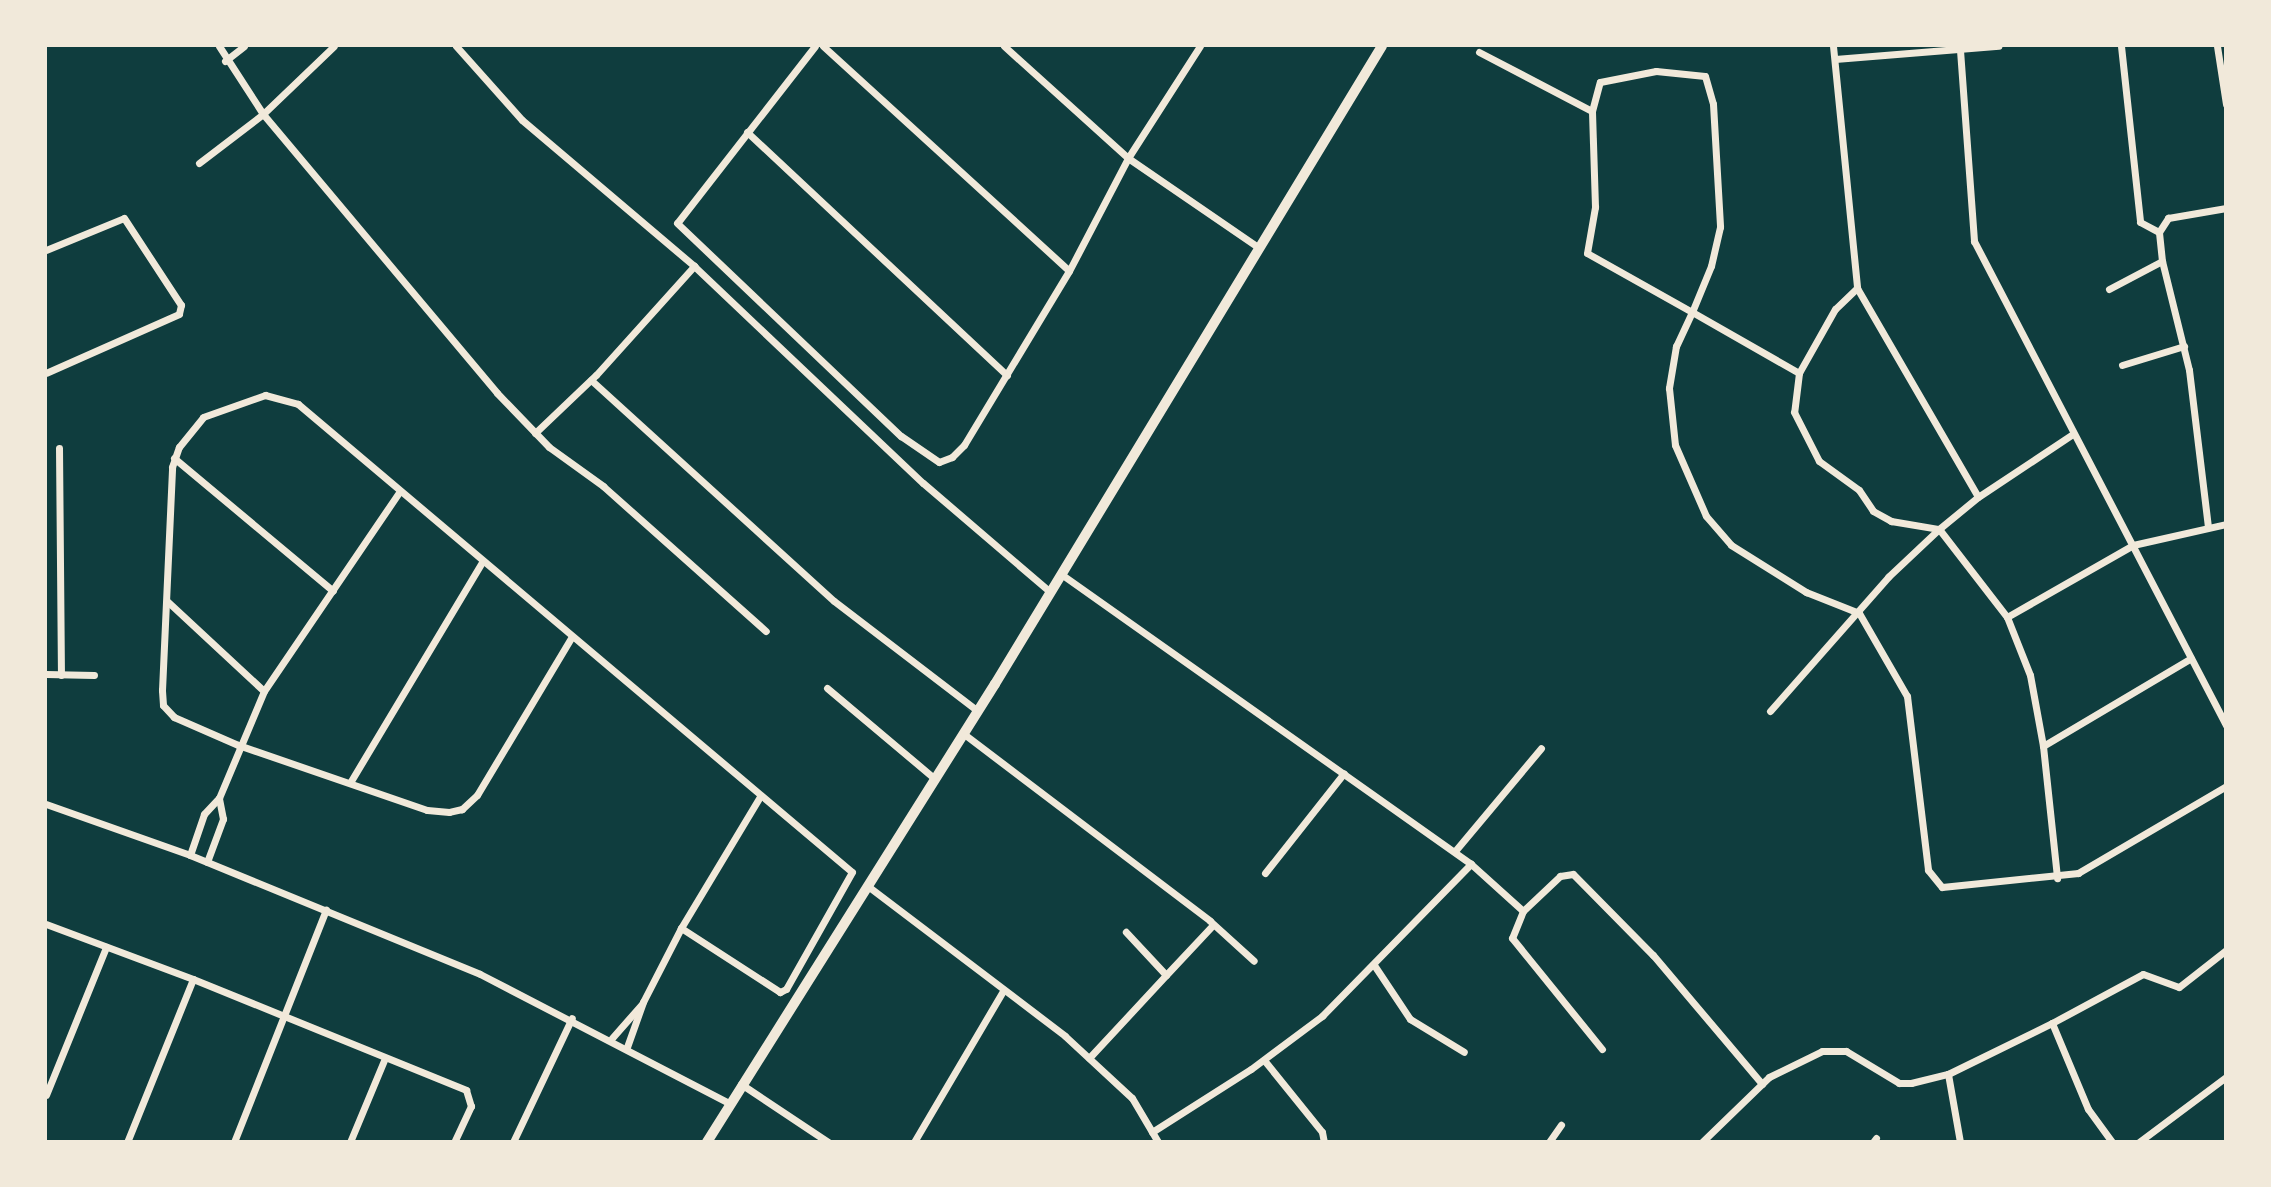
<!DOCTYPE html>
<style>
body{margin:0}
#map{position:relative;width:2271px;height:1187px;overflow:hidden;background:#0f3d3e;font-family:"Nunito Sans",sans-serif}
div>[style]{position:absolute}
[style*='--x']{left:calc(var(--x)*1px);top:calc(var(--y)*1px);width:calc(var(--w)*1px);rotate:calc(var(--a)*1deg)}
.minor>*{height:7px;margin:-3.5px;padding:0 3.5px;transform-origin:3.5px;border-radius:3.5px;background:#f1e9da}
.tertiary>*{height:10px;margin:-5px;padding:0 5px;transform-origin:5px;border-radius:5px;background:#f1e9da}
span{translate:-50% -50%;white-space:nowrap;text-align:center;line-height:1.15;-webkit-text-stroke:5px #f1e9da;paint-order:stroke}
.frame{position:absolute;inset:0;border:47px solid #f1e9da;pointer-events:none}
</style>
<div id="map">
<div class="minor">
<i style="--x:219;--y:46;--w:81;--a:57.1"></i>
<i style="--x:263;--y:114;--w:364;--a:50"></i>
<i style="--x:497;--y:393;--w:75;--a:46.1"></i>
<i style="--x:549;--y:447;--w:67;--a:35.8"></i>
<i style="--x:603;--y:486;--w:218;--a:41.7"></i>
<i style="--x:456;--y:46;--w:99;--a:48.3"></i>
<i style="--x:522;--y:120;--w:226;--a:40.3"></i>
<i style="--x:694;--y:266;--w:315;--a:43.5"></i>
<i style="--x:923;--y:483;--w:167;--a:40.6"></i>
<i style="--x:815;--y:46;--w:224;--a:127.9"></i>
<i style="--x:677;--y:223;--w:309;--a:43.6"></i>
<i style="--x:901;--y:436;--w:46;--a:34.4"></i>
<i style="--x:939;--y:462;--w:14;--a:-21"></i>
<i style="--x:952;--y:457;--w:17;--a:-45"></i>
<i style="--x:964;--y:445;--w:203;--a:-58.9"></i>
<i style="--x:1069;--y:271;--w:127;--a:-62.4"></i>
<i style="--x:1128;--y:158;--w:133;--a:-57.3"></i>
<i style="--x:823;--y:46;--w:333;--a:42.4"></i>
<i style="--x:1004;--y:46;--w:167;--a:42.1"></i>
<i style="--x:1128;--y:158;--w:158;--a:34.4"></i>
<i style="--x:1833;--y:46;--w:243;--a:84.3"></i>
<i style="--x:1857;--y:288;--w:241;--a:59.9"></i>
<i style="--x:2121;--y:46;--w:177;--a:83.8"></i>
<i style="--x:2140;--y:222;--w:21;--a:28"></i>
<i style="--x:2217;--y:46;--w:59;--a:81.2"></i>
<i style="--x:1960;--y:50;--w:192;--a:85.8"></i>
<i style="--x:1974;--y:241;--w:546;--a:62.5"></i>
<i style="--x:1479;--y:52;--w:127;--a:27.6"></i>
<i style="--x:1835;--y:59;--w:164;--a:-4.6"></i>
<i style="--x:225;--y:61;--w:24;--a:-38"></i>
<i style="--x:747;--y:132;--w:356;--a:43.1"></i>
<i style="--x:199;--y:163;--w:81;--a:-37.4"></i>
<i style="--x:263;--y:114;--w:98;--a:-43.8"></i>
<i style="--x:46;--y:250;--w:84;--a:-22.3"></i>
<i style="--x:124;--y:218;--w:104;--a:56.8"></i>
<i style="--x:181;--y:305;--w:9;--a:103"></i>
<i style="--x:179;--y:314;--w:145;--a:156.1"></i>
<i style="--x:1857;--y:288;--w:30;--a:136"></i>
<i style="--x:1835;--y:309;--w:73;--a:119.4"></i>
<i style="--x:1799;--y:373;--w:39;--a:97"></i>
<i style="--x:1794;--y:412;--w:55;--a:63"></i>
<i style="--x:1819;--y:461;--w:49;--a:35.9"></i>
<i style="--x:1859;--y:490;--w:25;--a:56"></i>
<i style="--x:1873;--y:511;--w:21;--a:29"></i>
<i style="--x:1891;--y:521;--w:49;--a:9.5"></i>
<i style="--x:2109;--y:289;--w:60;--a:-27.8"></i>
<i style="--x:2122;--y:365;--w:65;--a:-17"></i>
<i style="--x:1799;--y:373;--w:123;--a:-150.3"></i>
<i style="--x:1692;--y:312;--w:120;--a:-150.7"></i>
<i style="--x:1587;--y:253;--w:47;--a:-80.1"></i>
<i style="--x:1595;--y:207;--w:96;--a:-91.8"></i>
<i style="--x:1592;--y:111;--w:30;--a:-75"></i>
<i style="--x:1600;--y:82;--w:57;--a:-11.1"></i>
<i style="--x:1656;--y:71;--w:49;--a:5.8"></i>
<i style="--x:1705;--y:76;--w:29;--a:74"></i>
<i style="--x:1713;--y:104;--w:123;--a:86.7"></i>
<i style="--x:1720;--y:227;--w:40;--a:103"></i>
<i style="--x:1711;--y:266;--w:50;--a:112.4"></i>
<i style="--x:1692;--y:312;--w:38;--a:115"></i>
<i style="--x:1676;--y:346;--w:43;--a:99.5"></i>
<i style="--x:1669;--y:388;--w:57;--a:84"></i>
<i style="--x:1675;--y:445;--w:77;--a:66.4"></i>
<i style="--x:1706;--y:516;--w:38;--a:49"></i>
<i style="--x:1731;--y:545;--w:89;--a:32.1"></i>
<i style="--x:1806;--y:592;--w:57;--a:21.6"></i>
<i style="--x:591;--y:380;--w:328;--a:42.3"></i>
<i style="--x:834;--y:601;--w:181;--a:37.4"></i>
<i style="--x:535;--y:433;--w:84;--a:-43.6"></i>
<i style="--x:596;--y:375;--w:147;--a:-48"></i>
<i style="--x:59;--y:448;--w:227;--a:89.5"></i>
<i style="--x:174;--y:458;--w:207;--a:39.9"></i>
<i style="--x:2208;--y:527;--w:158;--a:-96.9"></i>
<i style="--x:2189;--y:370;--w:112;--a:-103.9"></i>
<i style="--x:2162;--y:261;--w:29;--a:-96"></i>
<i style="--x:2159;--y:232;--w:17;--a:-57"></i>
<i style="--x:2168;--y:218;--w:59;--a:-9.8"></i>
<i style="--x:1939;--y:529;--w:111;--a:52.3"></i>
<i style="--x:2007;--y:617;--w:62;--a:68.4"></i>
<i style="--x:2030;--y:675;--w:72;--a:79.6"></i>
<i style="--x:2043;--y:746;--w:133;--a:83.9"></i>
<i style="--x:1061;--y:574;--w:502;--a:35.27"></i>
<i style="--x:1471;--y:864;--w:70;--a:42.1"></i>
<i style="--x:1523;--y:911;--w:29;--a:112"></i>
<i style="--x:1512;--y:938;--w:143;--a:51"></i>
<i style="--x:167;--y:601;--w:132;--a:42.9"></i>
<i style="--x:1859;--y:613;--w:96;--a:60"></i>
<i style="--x:1907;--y:696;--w:175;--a:83.1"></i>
<i style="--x:1928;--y:870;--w:22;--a:51"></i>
<i style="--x:1942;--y:887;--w:137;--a:-5.9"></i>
<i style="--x:2078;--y:873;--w:172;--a:-30.4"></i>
<i style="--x:2007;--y:617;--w:145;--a:-29.7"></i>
<i style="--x:2133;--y:545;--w:95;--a:-12.7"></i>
<i style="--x:571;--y:638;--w:183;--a:120.9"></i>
<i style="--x:477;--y:795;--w:21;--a:137"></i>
<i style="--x:462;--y:809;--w:13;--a:167"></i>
<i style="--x:449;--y:812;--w:22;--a:-175"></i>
<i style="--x:427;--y:810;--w:200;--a:-161"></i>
<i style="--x:238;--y:745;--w:70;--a:-156.4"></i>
<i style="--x:174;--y:717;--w:16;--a:-133"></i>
<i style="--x:163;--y:705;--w:15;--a:-94"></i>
<i style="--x:162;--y:690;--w:223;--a:-87.4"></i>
<i style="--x:172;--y:467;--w:21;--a:-71"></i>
<i style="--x:179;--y:447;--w:38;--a:-51"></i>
<i style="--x:203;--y:417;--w:66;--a:-19.5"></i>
<i style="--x:265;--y:395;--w:34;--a:15"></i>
<i style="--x:298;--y:404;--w:725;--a:40.19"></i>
<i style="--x:852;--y:872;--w:134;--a:119.4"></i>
<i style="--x:786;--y:989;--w:7;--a:153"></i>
<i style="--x:780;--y:992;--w:118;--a:-147.1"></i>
<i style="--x:46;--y:674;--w:48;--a:1.2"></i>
<i style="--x:827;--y:688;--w:141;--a:40.1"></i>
<i style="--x:1770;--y:711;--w:179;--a:-48.6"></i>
<i style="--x:1888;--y:577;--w:70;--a:-43.3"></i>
<i style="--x:1939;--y:529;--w:50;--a:-39.4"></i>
<i style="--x:1978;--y:497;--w:114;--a:-33.6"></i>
<i style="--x:964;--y:734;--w:309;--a:37.2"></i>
<i style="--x:1210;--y:921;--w:59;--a:42.3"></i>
<i style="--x:2043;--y:746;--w:172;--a:-30.7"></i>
<i style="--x:351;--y:781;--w:255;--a:-59.1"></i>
<i style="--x:46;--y:804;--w:153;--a:19.5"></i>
<i style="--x:190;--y:855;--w:313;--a:22.3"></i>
<i style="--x:480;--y:974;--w:280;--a:27.4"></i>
<i style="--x:1455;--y:851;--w:134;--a:-50.1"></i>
<i style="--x:190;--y:855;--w:43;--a:-71.1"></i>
<i style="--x:204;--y:814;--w:22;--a:-47"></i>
<i style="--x:219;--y:798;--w:116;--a:-67.2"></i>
<i style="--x:264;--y:691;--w:242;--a:-55.8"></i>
<i style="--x:207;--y:862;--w:46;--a:-69.6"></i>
<i style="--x:223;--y:819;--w:21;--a:-101"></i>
<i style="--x:1265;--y:873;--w:127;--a:-51.7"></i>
<i style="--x:869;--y:887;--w:246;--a:37.2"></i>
<i style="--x:1065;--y:1036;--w:91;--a:42.8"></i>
<i style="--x:1132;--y:1098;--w:51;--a:59.4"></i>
<i style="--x:1523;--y:911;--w:51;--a:-43.4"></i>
<i style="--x:1560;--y:876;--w:13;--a:-9"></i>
<i style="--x:1573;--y:874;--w:114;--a:45.4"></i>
<i style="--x:1653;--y:955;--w:169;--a:49.8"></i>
<i style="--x:46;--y:924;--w:157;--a:20.5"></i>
<i style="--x:193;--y:979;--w:176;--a:112"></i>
<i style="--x:1374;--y:965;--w:65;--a:56.3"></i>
<i style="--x:1410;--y:1019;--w:63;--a:31.4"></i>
<i style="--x:1166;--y:975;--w:69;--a:-46.8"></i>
<i style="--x:193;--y:979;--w:295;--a:22.1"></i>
<i style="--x:466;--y:1090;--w:17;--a:73"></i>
<i style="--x:471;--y:1106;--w:40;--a:115"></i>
<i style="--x:2052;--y:1023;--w:103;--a:-28.3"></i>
<i style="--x:2143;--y:974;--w:38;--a:20"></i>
<i style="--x:2179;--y:987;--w:60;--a:-38.2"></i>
<i style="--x:612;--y:1038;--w:44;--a:-48.7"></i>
<i style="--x:627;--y:1047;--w:48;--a:-70.4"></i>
<i style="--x:643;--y:1002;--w:83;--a:-62.8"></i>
<i style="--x:681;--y:928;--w:152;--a:-59"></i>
<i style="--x:1089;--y:1058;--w:113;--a:-47.1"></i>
<i style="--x:1166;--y:975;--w:59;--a:-132.9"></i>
<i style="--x:1264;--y:1060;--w:92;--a:51.1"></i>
<i style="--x:1322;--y:1132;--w:10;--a:79"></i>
<i style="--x:1948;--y:1074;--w:69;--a:80"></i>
<i style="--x:741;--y:1084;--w:105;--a:33.7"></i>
<i style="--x:46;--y:1095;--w:160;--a:-67.9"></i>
<i style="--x:1152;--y:1132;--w:117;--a:-32.5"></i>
<i style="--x:1251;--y:1069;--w:89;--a:-36.7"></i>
<i style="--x:1322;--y:1016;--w:213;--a:-45.6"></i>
<i style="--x:234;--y:1142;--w:250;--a:-68.4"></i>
<i style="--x:350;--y:1142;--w:91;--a:-67.4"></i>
<i style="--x:513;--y:1142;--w:137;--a:-64.6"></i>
<i style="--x:914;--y:1142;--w:175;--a:-59.5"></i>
<i style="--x:1549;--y:1142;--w:21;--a:-55"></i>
<i style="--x:1702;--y:1142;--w:93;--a:-44.1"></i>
<i style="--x:1769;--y:1077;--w:59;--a:-26.1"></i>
<i style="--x:1822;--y:1051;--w:24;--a:0"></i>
<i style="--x:1846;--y:1051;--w:62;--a:31.1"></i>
<i style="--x:1899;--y:1083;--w:12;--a:0"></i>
<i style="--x:1911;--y:1083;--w:38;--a:-14"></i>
<i style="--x:1948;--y:1074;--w:116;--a:-26.1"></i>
<i style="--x:2052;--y:1023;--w:93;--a:67.3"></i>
<i style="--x:2088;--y:1109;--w:41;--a:54"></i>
<i style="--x:1873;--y:1142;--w:5;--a:-53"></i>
<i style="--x:2139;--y:1142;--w:109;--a:-36.8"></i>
</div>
<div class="tertiary">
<i style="--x:707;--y:1142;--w:541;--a:-57.84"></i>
<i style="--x:995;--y:684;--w:746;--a:-58.76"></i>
</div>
<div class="frame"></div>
</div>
